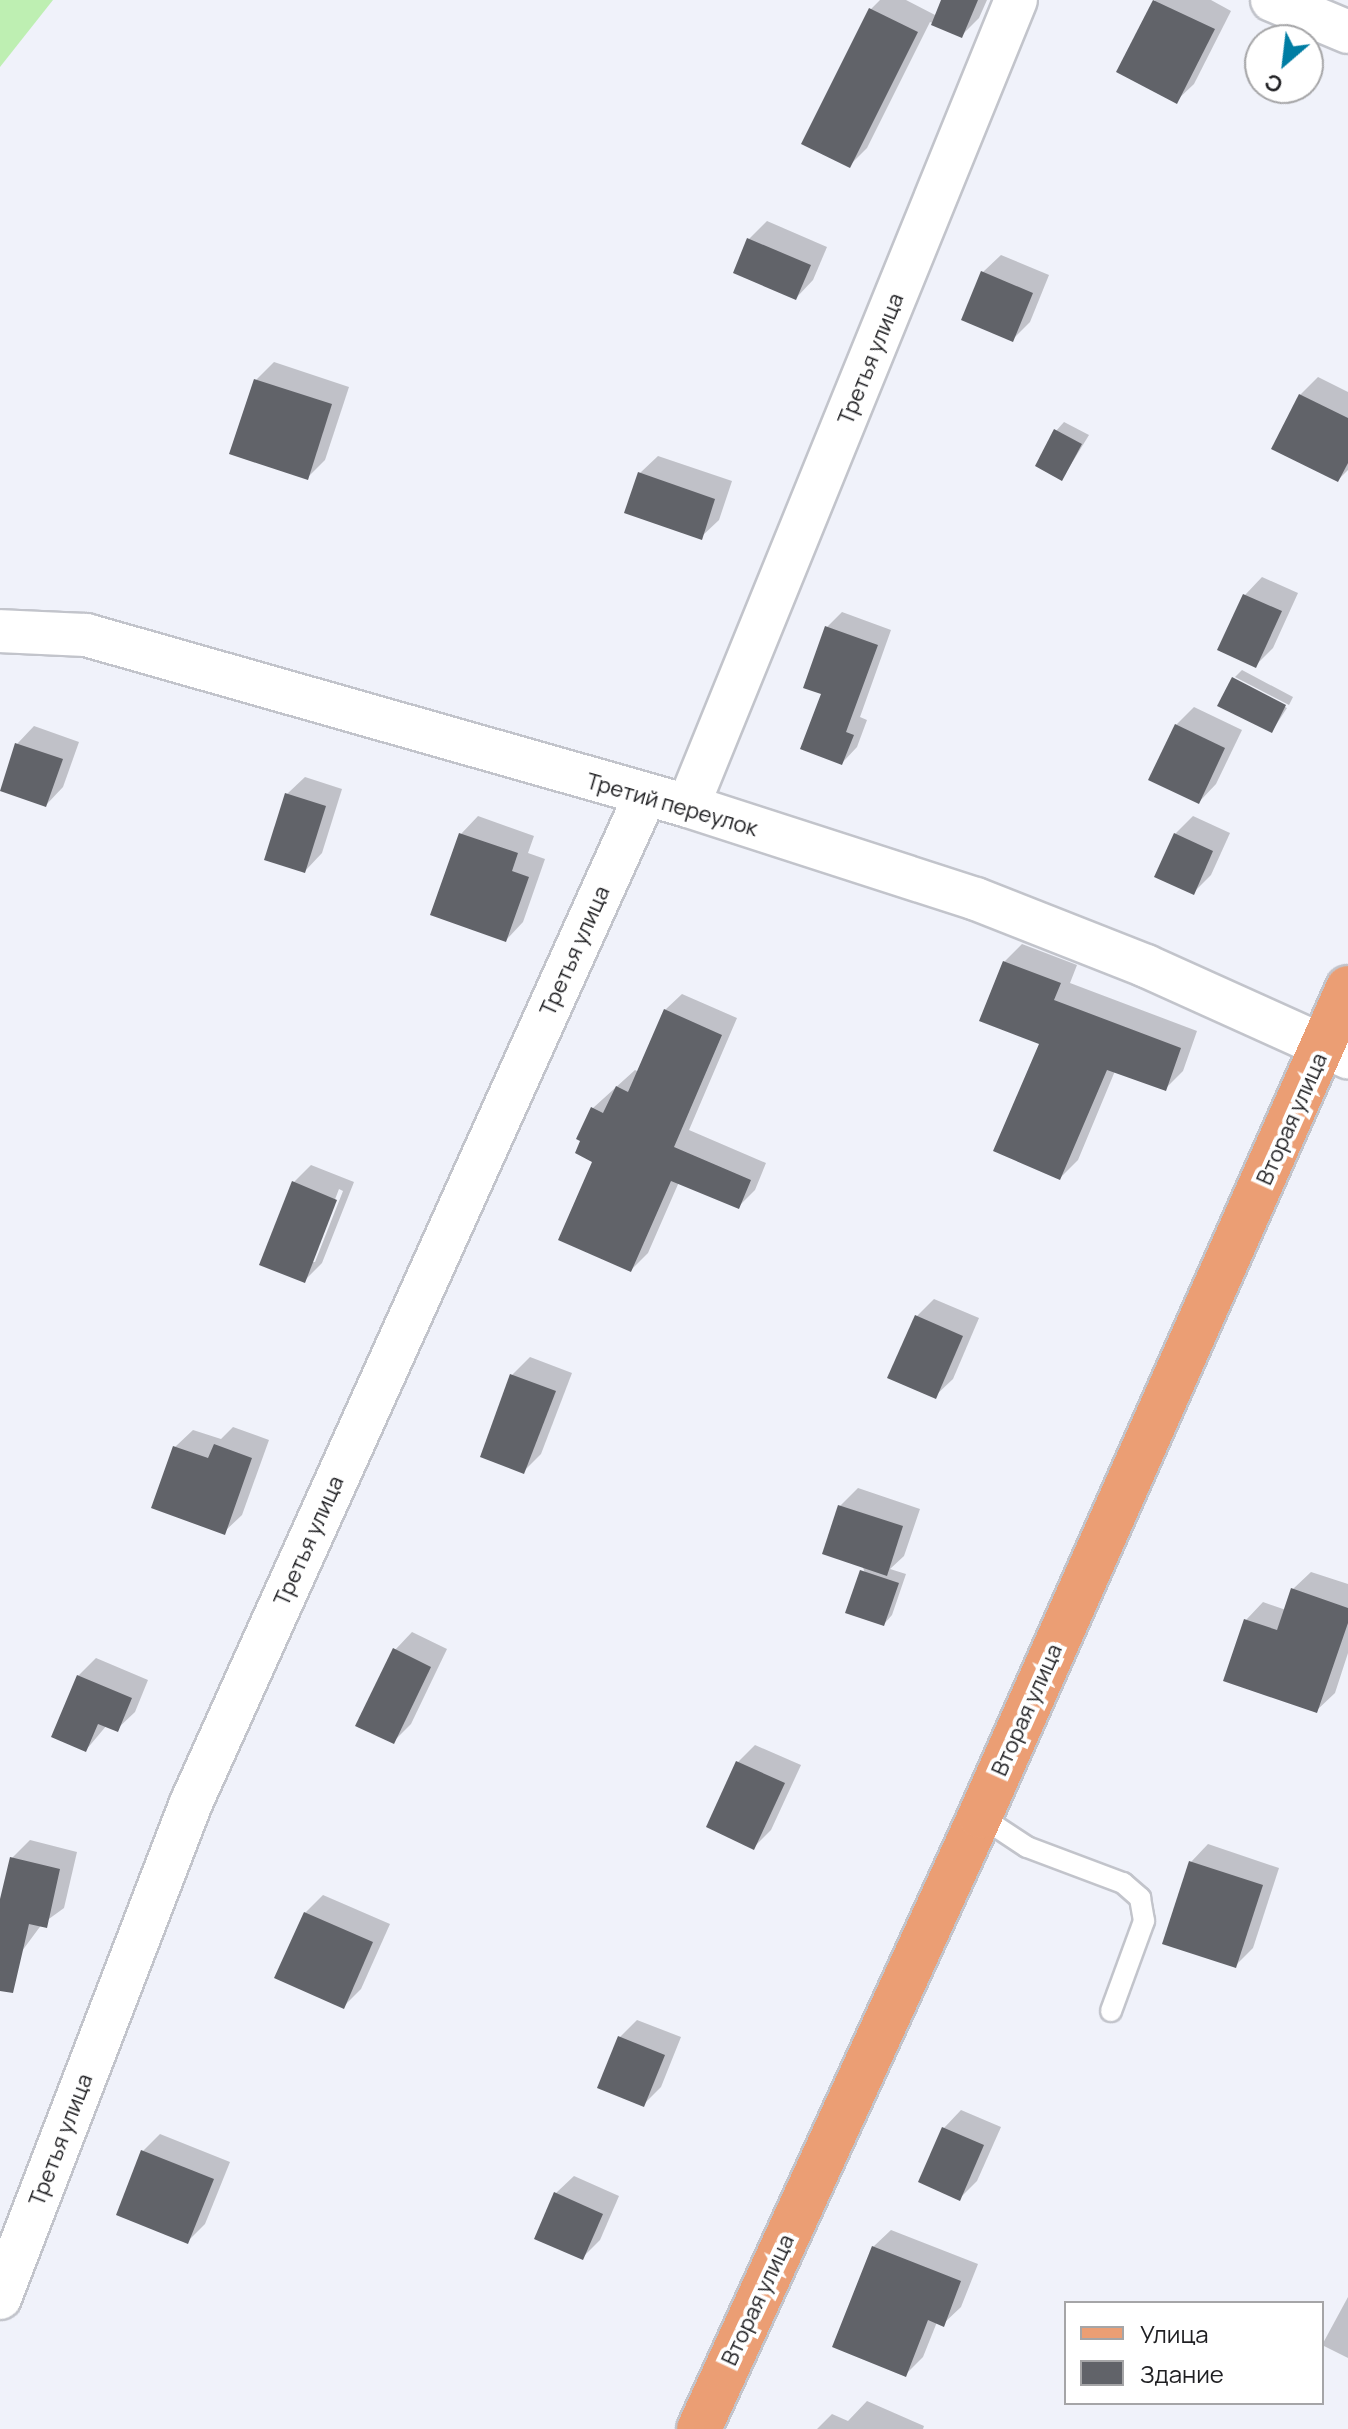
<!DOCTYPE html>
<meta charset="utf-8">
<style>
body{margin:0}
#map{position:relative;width:1348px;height:2429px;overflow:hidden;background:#f0f2fa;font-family:Manrope,sans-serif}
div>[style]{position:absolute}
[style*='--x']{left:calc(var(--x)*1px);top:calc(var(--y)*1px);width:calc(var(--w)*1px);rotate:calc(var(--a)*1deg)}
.green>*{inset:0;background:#beefb2}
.shadow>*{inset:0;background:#0003}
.building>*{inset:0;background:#616369}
.roads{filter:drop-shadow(2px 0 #c2c4cb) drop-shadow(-2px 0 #c2c4cb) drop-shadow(0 2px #c2c4cb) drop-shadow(0 -2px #c2c4cb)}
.lane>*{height:20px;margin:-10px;padding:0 10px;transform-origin:10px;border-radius:10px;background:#fff}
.street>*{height:42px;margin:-21px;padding:0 21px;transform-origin:21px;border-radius:21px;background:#fff}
.primary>*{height:44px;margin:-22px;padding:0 22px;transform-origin:22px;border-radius:22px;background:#eb9e74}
span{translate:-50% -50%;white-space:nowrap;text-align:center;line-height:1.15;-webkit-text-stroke:8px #fff;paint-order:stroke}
.street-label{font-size:22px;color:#1f1f22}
.legend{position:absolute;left:1064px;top:2301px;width:260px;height:104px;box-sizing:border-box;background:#fff;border:2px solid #a5a5a7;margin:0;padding:10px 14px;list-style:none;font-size:24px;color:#1f1f22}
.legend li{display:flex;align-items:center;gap:16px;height:40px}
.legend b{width:40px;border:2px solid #a5a5a7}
.north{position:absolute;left:1244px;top:24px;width:80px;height:80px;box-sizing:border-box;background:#fff;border:2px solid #a5a5a7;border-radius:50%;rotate:208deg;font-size:22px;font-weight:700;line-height:32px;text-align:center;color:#1f1f22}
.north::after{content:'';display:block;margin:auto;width:28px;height:36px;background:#007da3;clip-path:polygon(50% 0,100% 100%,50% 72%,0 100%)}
</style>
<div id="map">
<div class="green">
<i style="clip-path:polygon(0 0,53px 0,0 67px)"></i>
</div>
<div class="shadow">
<i style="clip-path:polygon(880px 0,906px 0,937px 16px,944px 0,987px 0,979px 18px,961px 36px,930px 22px,867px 148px,849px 166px,871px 9px)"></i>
<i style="clip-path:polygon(1155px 0,1211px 0,1231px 11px,1194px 84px,1176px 101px,1118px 71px)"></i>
<i style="clip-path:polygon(767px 221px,827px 247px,813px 280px,796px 298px,749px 239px)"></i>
<i style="clip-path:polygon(1001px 255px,1049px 275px,1030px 322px,1012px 340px,983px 272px)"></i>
<i style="clip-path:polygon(274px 362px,349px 387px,325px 460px,307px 478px,232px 452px,256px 380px)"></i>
<i style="clip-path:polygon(1318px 377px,1348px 392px,1348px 470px,1338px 480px,1300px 395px)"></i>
<i style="clip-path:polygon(1064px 422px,1089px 435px,1062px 479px,1056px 431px)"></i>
<i style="clip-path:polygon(658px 456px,732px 481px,719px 520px,701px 537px,640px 473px)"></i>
<i style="clip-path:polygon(1262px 577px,1298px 593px,1273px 648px,1255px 666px,1245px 595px)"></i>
<i style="clip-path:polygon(842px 612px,891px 630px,860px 717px,867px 720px,857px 747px,842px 763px,823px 693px,827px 627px)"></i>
<i style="clip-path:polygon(1242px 670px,1293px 697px,1289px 705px,1235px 677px)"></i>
<i style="clip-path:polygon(1234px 680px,1287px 708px,1272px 731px)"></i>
<i style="clip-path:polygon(1194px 707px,1242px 730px,1216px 784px,1199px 802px,1176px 725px)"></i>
<i style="clip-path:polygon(34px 726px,79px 742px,63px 787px,46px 805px,17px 744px)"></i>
<i style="clip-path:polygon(305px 777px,342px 789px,322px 853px,305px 871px,287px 794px)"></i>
<i style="clip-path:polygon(478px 816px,534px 836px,528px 853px,545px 859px,523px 922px,506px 940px,461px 834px)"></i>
<i style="clip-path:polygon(1193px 816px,1230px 833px,1211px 875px,1193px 893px,1175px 834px)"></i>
<i style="clip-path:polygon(1022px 944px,1077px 965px,1070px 983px,1197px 1031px,1183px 1071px,1166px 1088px,1115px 1071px,1078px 1160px,1060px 1178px,1041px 1043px,1004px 962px)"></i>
<i style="clip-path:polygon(682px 994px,737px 1018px,689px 1130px,766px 1163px,755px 1190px,738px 1207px,679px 1182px,648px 1253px,631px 1270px,595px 1161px,593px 1108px,635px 1070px,639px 1072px,665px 1010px)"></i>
<i style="clip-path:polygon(evenodd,311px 1165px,354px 1182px,322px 1263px,305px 1280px,293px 1183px,311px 1165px,339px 1189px,343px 1191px,315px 1262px,311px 1262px,339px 1189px)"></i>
<i style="clip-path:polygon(934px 1299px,979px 1318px,953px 1379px,935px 1396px,917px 1316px)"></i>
<i style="clip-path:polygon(530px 1357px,572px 1373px,541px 1454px,523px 1472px,512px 1375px)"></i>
<i style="clip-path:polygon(233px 1427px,269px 1440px,242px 1515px,224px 1532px,175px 1447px,193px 1430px,221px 1439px)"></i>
<i style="clip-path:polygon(858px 1488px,920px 1509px,904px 1556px,890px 1569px,906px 1574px,892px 1615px,884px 1624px,840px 1506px)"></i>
<i style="clip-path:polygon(1311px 1572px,1348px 1584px,1348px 1653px,1335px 1693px,1317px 1710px,1246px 1620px,1263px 1602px,1286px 1610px,1293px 1589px)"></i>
<i style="clip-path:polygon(412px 1632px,447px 1649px,411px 1724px,393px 1742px,395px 1650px)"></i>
<i style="clip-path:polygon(96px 1658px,148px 1680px,135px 1712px,117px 1729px,107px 1725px,86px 1750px,78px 1676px)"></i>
<i style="clip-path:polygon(755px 1745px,801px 1765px,771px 1830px,754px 1847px,738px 1762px)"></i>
<i style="clip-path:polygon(30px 1840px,77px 1852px,64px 1908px,42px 1924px,22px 1951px,0 1945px,0 1908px,12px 1858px)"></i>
<i style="clip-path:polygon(1208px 1844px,1279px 1868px,1253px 1948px,1235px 1966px,1191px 1862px)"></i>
<i style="clip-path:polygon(323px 1895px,390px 1924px,361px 1989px,343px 2007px,305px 1913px)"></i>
<i style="clip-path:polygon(637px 2020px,681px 2037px,661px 2087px,643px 2105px,620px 2037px)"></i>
<i style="clip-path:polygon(961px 2110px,1001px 2127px,977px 2181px,960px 2198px,944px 2128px)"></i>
<i style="clip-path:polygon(160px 2134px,230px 2162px,205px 2224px,187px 2242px,143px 2151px)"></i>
<i style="clip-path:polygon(574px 2176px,619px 2196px,600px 2240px,582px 2258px,556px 2193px)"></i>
<i style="clip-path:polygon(891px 2230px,978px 2264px,961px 2307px,943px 2324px,937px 2322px,923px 2357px,906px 2374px,873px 2247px)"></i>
<i style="clip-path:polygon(1348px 2297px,1348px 2358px,1322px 2345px)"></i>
<i style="clip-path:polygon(867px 2401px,924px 2426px,923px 2429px,817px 2429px,832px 2414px,848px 2421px)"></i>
</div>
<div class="building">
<i style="clip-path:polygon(941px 0,978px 0,962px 38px,931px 25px)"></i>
<i style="clip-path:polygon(1153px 0,1215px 29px,1177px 104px,1116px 72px)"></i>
<i style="clip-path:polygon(869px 8px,918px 32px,850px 168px,801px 144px)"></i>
<i style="clip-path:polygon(747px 238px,811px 265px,796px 300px,733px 273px)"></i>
<i style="clip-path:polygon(981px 271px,1033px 293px,1013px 342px,961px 320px)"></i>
<i style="clip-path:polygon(254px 379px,332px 404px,308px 480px,229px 454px)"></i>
<i style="clip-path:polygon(1299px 394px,1348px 418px,1348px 463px,1338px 482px,1271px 449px)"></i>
<i style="clip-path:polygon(1054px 429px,1082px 444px,1062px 481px,1035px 466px)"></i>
<i style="clip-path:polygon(638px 472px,715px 499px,702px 540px,624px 513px)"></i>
<i style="clip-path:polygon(1243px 594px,1282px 611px,1256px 668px,1217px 650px)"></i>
<i style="clip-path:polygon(825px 626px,878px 645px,846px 732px,854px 735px,842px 765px,800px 749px,821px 694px,803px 688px)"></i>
<i style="clip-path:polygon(1232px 677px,1286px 705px,1272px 733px,1217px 706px)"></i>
<i style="clip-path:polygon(1175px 724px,1225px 748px,1199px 804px,1148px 780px)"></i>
<i style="clip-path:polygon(15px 743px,63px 759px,46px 807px,0 791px)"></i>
<i style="clip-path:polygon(285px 793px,326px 806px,305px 873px,264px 860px)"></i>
<i style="clip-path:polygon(459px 833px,518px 853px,512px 871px,529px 877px,506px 942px,430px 915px)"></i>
<i style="clip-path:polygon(1174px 833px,1213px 851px,1194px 895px,1154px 877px)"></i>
<i style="clip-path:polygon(1003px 961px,1061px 983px,1054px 1000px,1181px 1048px,1166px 1091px,1107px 1070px,1060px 1180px,993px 1151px,1039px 1044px,979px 1021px)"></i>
<i style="clip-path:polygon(664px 1009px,722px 1035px,674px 1147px,751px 1180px,739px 1209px,671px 1181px,631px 1272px,558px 1240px,592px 1162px,575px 1153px,580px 1141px,576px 1139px,591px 1107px,603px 1113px,616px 1086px,628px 1092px)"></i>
<i style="clip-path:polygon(292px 1181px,337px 1200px,305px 1283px,259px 1265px)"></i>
<i style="clip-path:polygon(915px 1315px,963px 1336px,936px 1399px,887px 1378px)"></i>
<i style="clip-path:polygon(510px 1374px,556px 1391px,524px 1474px,480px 1457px)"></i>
<i style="clip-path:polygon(214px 1444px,252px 1458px,225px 1535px,151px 1508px,173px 1446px,208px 1458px)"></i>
<i style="clip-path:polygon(838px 1505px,903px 1526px,887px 1576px,822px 1554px)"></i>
<i style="clip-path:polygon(860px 1570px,899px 1583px,884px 1626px,845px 1613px)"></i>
<i style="clip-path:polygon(1291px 1588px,1348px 1608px,1348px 1623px,1317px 1713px,1223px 1681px,1244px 1619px,1277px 1630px)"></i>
<i style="clip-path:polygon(393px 1648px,431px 1667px,394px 1744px,355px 1726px)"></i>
<i style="clip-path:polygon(77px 1675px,132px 1698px,118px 1732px,98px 1724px,86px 1752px,51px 1737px)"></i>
<i style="clip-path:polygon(736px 1761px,785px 1783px,754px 1850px,706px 1827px)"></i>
<i style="clip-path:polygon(10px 1857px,60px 1869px,47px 1928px,29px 1924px,13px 1993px,0 1991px,0 1899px)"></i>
<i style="clip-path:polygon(1189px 1861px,1263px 1885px,1236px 1968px,1162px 1944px)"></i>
<i style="clip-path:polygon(304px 1912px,373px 1942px,344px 2009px,274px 1978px)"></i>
<i style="clip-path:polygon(618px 2036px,665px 2055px,644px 2107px,597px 2088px)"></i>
<i style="clip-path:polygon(942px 2127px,984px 2145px,960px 2201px,918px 2182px)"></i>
<i style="clip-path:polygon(141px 2150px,214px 2179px,188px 2244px,116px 2215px)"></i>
<i style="clip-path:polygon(554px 2192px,603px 2214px,583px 2260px,534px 2239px)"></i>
<i style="clip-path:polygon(872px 2246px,961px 2281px,944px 2327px,928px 2320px,906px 2377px,832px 2347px)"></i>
</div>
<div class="roads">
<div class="lane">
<i style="--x:980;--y:1816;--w:56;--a:33.4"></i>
<i style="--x:1027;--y:1847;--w:103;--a:20.6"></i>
<i style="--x:1123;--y:1883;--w:23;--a:41"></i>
<i style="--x:1140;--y:1898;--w:23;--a:80"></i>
<i style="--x:1144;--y:1921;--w:96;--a:110.1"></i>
</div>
<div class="street">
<i style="--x:1272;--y:0;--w:82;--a:22.8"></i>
<i style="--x:0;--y:631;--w:86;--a:2.7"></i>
<i style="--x:86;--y:635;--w:626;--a:15.86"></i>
<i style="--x:688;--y:806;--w:303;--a:17.9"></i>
<i style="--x:976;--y:899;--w:183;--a:21.5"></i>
<i style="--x:1146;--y:966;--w:222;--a:24.3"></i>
<i style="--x:688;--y:806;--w:870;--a:-67.86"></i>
<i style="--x:0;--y:2298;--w:531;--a:-68.9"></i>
<i style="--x:191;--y:1803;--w:1105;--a:-65.73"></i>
</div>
<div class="primary">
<i style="--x:699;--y:2429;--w:674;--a:-65.37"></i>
<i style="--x:980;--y:1816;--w:906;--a:-66.04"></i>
</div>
</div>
<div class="street-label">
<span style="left:871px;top:359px;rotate:-68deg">Третья улица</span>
<span style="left:672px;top:805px;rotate:16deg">Третий переулок</span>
<span style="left:575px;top:951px;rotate:-66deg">Третья улица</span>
<span style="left:1292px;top:1119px;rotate:-66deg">Вторая улица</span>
<span style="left:309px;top:1541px;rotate:-66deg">Третья улица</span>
<span style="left:1027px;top:1710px;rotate:-66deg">Вторая улица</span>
<span style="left:61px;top:2140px;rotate:-69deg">Третья улица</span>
<span style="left:758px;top:2300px;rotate:-65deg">Вторая улица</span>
</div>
<ul class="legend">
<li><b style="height:10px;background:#eb9e74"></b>Улица</li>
<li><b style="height:22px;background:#616369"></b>Здание</li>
</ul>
<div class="north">С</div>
</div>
